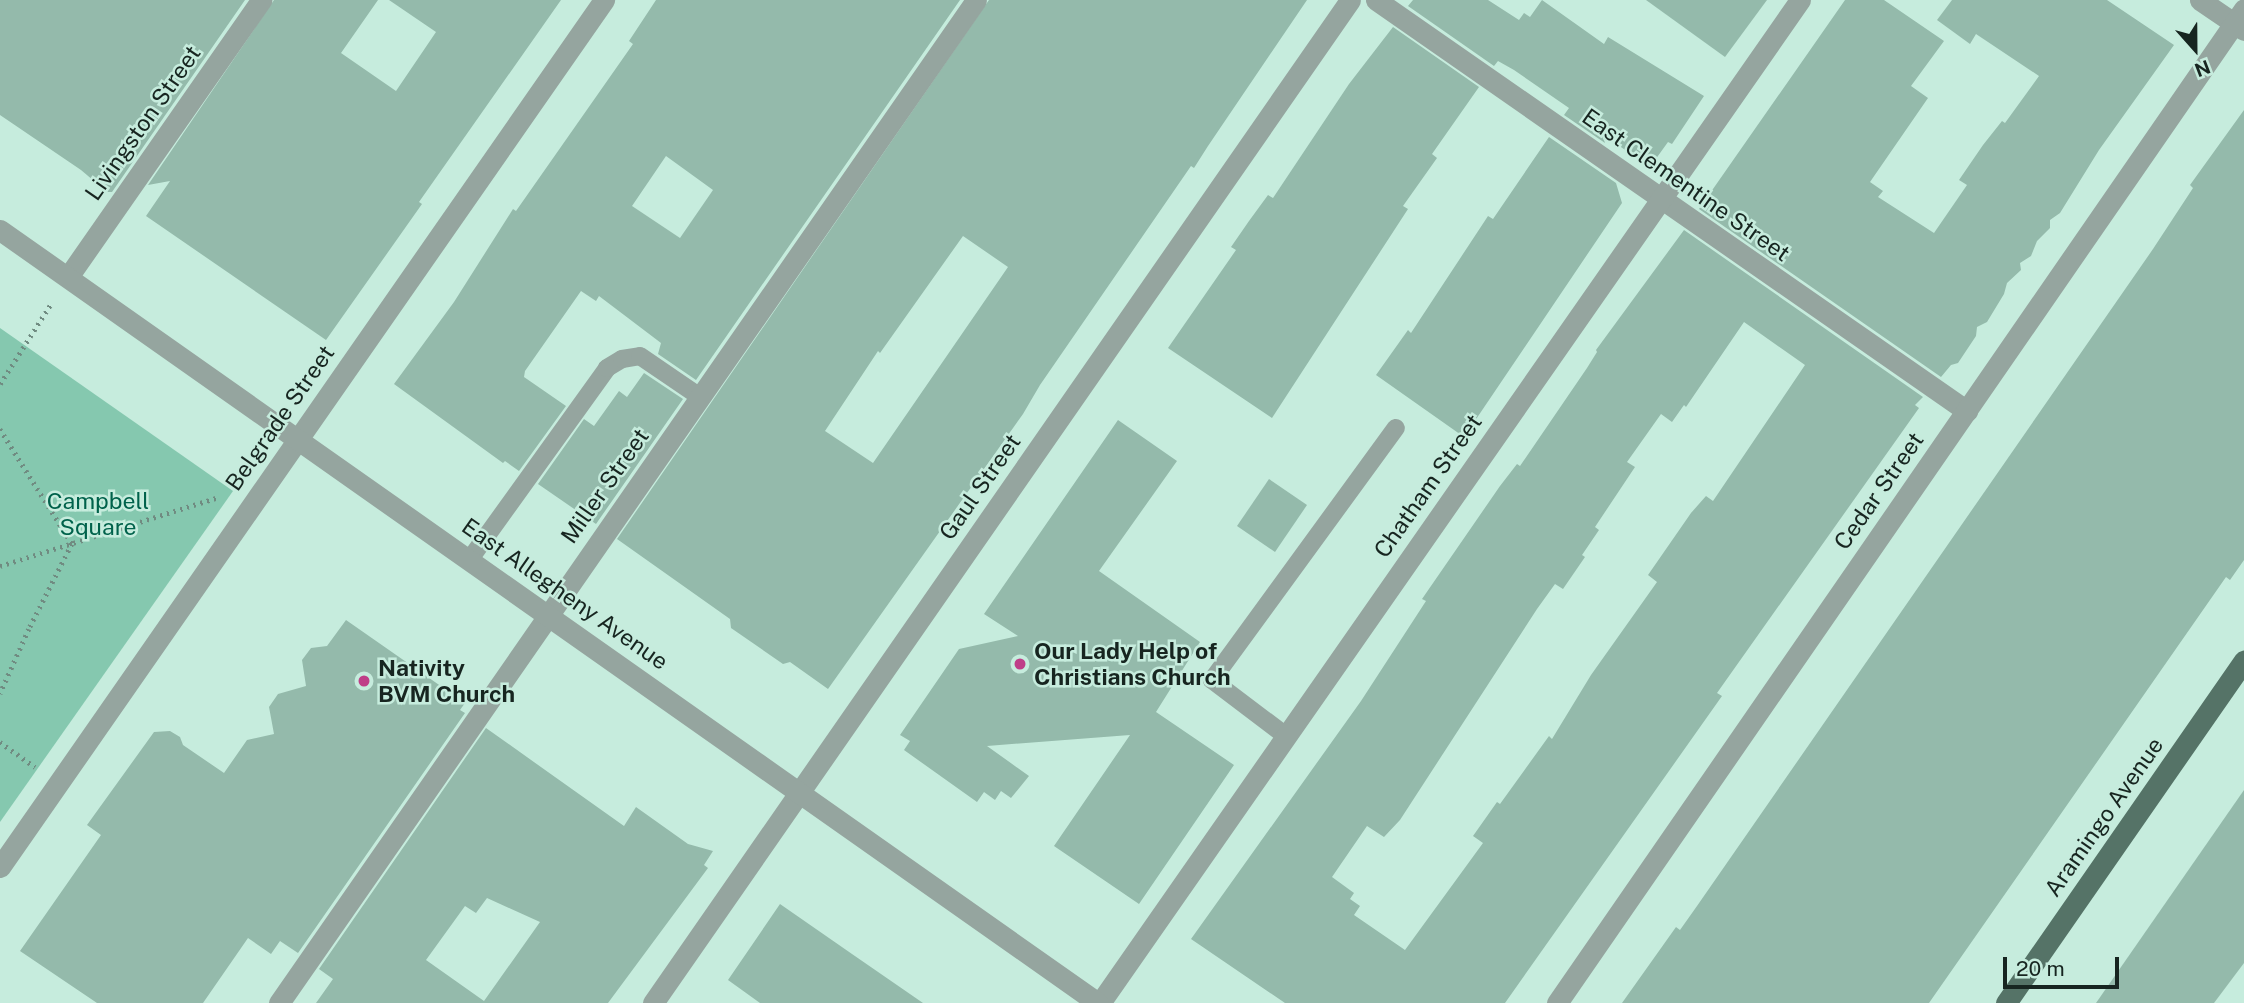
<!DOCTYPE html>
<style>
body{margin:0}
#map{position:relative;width:2244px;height:1003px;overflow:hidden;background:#c6ecdd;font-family:"Public Sans",sans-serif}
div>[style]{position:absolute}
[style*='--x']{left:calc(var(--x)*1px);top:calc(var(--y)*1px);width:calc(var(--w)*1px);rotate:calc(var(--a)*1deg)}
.green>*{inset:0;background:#85c8af}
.building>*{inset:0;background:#94baab}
.path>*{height:4.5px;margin-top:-2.25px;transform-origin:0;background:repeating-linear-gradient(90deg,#708b81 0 2px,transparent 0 7px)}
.service>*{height:18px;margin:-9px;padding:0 9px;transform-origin:9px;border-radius:9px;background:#95a59f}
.minor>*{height:21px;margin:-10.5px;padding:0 10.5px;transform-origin:10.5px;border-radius:10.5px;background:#95a59f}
.tertiary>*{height:21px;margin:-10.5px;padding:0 10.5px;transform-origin:10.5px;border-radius:10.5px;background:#95a59f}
.primary>*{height:21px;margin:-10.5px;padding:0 10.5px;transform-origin:10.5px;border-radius:10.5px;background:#557367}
.dots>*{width:19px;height:19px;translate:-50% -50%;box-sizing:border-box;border:4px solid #c6ecdd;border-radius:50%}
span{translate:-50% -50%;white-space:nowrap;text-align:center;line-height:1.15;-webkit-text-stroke:5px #c6ecdd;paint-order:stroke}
.street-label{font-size:23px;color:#172520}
.park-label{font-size:23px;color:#00624b}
.poi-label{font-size:23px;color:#172520;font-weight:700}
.left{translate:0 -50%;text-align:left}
.north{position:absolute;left:2160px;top:14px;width:70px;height:70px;-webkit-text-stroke:5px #c6ecdd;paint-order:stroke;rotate:159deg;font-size:19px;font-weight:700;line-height:28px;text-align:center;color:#172520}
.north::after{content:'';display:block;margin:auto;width:24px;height:32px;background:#172520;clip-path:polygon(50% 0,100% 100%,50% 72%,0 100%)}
.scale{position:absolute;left:2003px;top:957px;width:116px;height:32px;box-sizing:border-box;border:4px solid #172520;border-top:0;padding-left:9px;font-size:21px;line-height:24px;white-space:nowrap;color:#172520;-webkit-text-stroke:5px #c6ecdd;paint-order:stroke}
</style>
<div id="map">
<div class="green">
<i style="clip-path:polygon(0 328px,233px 491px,0 822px)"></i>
</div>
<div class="building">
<i style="clip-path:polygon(0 0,245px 0,112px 192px,107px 192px,81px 170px,0 115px)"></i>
<i style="clip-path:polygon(274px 0,378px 0,341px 53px,396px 91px,436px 32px,389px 0,561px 0,419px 202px,422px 204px,326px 340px,146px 216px,170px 181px,148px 185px)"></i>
<i style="clip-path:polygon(evenodd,656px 0,960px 0,696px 380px,658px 354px,661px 343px,599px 296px,596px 301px,581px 291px,525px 371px,524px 377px,566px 406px,519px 471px,505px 461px,503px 463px,394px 384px,454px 302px,513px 209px,516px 211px,633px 44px,629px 41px,656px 0,666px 156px,713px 190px,680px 238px,632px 206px,666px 156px)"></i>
<i style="clip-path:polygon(evenodd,989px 0,1307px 0,1208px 146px,1194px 168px,1191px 166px,1040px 385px,1023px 414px,828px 689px,790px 662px,783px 664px,731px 628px,730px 619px,617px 539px,989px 0,963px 236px,1008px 267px,873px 463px,825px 431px,878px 351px,880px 353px,963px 236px)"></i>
<i style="clip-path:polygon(1413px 0,1488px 0,1519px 20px,1524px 13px,1530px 17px,1542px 0,1604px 44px,1608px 37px,1704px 96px,1672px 144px,1668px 142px,1650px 167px,1602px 134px,1605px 143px,1564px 115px,1569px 108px,1514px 70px,1498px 61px,1494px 66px,1408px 6px)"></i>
<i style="clip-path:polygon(1646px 0,1767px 0,1725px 57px)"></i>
<i style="clip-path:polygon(1845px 0,1884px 0,1944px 41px,1911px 86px,1928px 98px,1870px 182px,1883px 191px,1878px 197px,1934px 233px,1967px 185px,1959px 180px,1983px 145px,2002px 121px,2005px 123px,2039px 76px,1976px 34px,1970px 44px,1937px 20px,1952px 0,2107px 0,2174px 45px,2099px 150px,2060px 213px,2050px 220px,2050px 228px,2037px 241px,2031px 256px,2020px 263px,2021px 270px,2007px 283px,2004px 294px,1987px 322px,1977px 327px,1976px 336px,1958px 363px,1951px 365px,1941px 377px,1699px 209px)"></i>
<i style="clip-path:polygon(1393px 27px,1479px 87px,1432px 154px,1437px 158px,1403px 206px,1408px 209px,1272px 418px,1168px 348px,1236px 250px,1231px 247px,1249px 221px,1268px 195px,1273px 198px,1349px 84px)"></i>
<i style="clip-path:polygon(2244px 110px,2244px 560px,2230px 580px,2226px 577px,1929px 1003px,1622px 1003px,1676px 927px,1680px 930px,1697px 906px,2153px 249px,2193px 188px,2190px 185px)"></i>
<i style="clip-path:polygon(1549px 137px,1616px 183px,1622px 203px,1464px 437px,1376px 375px,1408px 330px,1411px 333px,1488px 216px,1493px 219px)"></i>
<i style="clip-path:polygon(evenodd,1684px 230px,1923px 397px,1915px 405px,1919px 408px,1717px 693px,1722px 696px,1505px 1003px,1285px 1003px,1191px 939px,1361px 701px,1426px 601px,1422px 599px,1500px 486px,1517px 464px,1520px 466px,1587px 368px,1597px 352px,1596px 350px,1684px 230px,1744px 322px,1805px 365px,1713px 501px,1706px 496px,1691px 513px,1648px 575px,1657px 582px,1591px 675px,1552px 739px,1549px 736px,1500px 804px,1497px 802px,1473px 836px,1483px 843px,1405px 950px,1354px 915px,1360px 906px,1350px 899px,1354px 893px,1332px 877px,1367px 826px,1384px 837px,1400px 820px,1537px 609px,1555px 584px,1563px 589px,1585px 557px,1582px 555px,1599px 530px,1595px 527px,1635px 467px,1627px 462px,1661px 414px,1672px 422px,1684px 405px,1686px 407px,1744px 322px)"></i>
<i style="clip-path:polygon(644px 373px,683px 399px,596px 524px,538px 484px,584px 419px,594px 426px,619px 391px,627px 397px)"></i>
<i style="clip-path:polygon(1118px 420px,1177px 461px,1099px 571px,1200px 642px,1156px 712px,1234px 765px,1139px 904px,1054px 846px,1130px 735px,987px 746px,1029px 776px,1011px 798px,1001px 791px,995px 800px,984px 792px,977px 802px,904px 750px,910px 741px,900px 735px,959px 649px,1018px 636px,984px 614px)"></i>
<i style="clip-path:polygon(1269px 479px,1307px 505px,1275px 552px,1237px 526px)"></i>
<i style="clip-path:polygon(346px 620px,465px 703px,460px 710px,465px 713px,298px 953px,280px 941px,271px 954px,248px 938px,203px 1003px,97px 1003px,20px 951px,101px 835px,87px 825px,154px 732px,170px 731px,180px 737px,183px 745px,224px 773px,247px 740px,274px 734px,269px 707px,278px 694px,306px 686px,302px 660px,311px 648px,327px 646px)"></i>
<i style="clip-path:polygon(evenodd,486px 728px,624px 826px,636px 807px,688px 844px,713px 851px,704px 865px,708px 868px,608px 1003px,316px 1003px,333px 979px,319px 969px,486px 728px,487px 898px,540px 922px,484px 1001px,426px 960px,465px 906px,476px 913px,487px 898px)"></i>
<i style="clip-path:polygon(2244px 790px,2244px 963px,2214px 1003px,2096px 1003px)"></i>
<i style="clip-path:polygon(780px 904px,852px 954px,923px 1003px,760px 1003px,728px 980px)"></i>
</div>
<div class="path">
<i style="--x:0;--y:384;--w:97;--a:-57.6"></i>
<i style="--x:0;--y:429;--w:136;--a:57.9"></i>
<i style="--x:72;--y:544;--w:95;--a:116.8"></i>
<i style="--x:29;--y:629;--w:71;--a:114"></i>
<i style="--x:0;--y:566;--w:230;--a:-17.5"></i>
<i style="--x:0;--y:742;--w:43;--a:35.5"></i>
</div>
<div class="service">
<i style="--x:470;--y:559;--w:235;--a:-54.3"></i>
<i style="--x:607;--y:368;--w:17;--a:-31"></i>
<i style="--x:622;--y:359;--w:18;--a:-9"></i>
<i style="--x:640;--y:356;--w:73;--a:34.3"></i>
<i style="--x:1286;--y:736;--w:93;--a:-142.9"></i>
<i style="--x:1212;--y:680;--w:312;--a:-53.9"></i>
</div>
<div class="minor">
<i style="--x:1376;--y:0;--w:720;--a:34.82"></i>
<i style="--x:2200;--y:0;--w:53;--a:34.3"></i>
<i style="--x:68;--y:277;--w:338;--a:-55.1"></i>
<i style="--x:0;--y:867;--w:1057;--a:-55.14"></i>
<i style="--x:279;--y:1003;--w:1221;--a:-55.2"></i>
<i style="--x:653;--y:1003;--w:1221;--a:-55.2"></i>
<i style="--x:1100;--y:1003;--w:1223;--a:-55.09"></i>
<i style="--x:1557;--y:1003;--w:1208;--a:-55.35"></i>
</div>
<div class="tertiary">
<i style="--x:0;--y:230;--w:1343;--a:35.15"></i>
</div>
<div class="primary">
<i style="--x:2006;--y:1003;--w:417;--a:-55.2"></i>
</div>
<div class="dots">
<i style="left:1020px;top:664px;background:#bf3e88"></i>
<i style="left:364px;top:681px;background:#bf3e88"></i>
</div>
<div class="street-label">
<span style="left:143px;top:123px;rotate:-55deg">Livingston Street</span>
<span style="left:1686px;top:185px;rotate:35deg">East Clementine Street</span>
<span style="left:280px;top:418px;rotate:-55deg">Belgrade Street</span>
<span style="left:605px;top:486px;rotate:-55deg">Miller Street</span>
<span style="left:1428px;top:486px;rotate:-55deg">Chatham Street</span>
<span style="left:980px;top:487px;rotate:-55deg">Gaul Street</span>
<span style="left:1879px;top:491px;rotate:-55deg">Cedar Street</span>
<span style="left:565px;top:594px;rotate:35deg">East Allegheny Avenue</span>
<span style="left:2104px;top:817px;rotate:-55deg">Aramingo Avenue</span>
</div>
<div class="park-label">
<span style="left:98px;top:514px">Campbell<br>Square</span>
</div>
<div class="poi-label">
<span class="left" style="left:1034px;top:664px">Our Lady Help of<br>Christians Church</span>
<span class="left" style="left:378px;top:681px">Nativity<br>BVM Church</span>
</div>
<div class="north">N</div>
<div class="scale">20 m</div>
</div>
